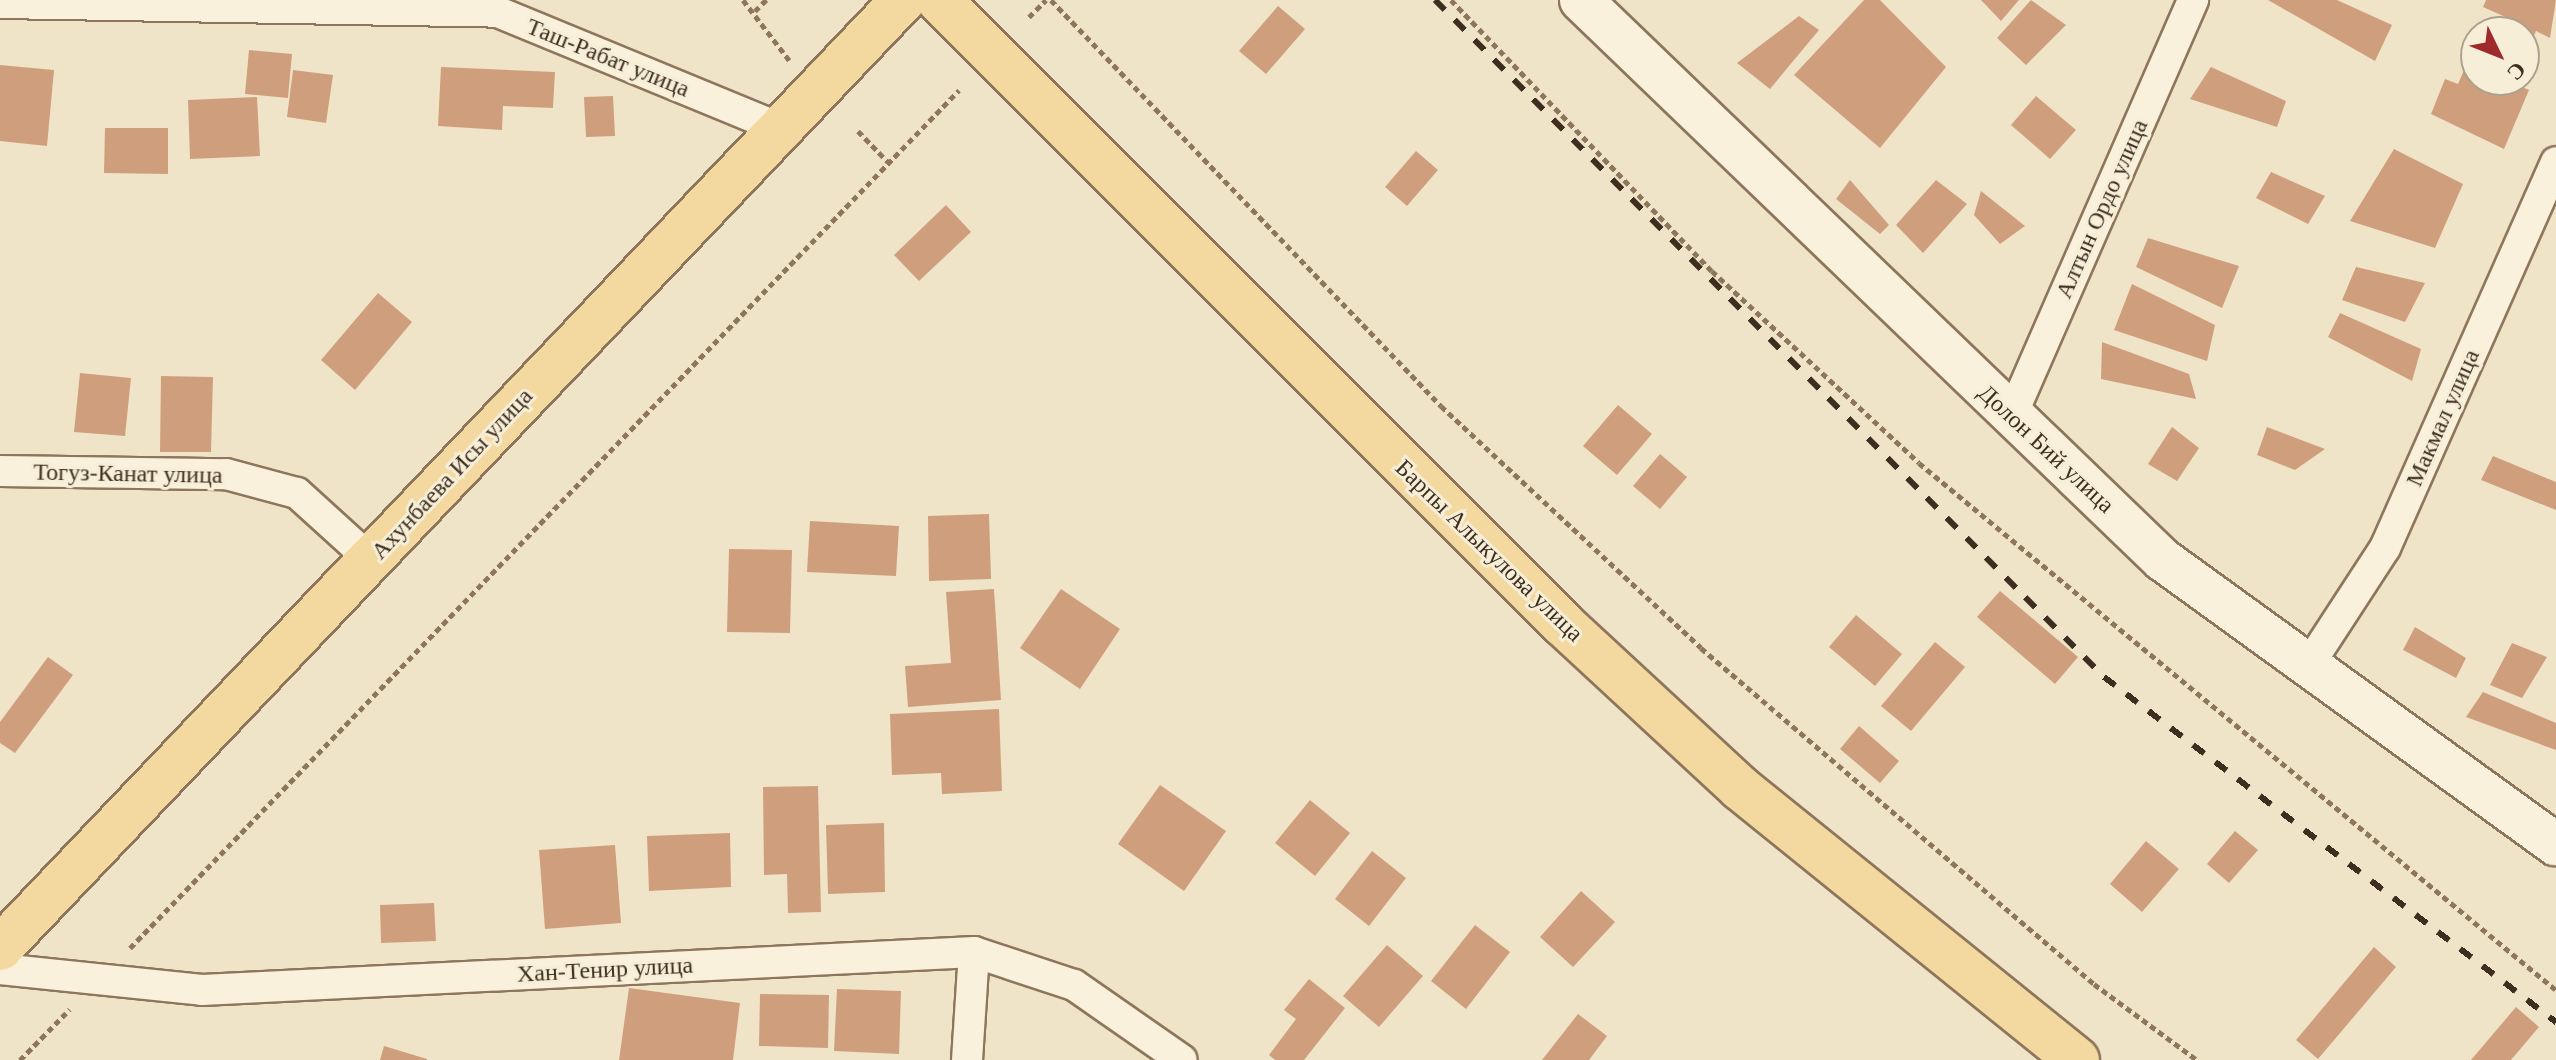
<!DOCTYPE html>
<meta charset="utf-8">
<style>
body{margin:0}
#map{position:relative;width:2556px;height:1060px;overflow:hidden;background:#f0e4c8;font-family:Georgia,serif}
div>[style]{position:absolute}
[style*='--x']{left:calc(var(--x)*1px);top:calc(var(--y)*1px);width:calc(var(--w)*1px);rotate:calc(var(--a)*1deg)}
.building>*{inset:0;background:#cf9f7d}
.path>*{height:5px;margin-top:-2.5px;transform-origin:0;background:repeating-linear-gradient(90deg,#8d765c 0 6px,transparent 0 10px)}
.roads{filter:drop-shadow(2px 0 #8d765c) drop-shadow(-2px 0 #8d765c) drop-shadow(0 2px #8d765c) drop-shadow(0 -2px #8d765c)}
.street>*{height:30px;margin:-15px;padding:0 15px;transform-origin:15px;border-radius:15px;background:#faf1dc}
.secondary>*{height:42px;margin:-21px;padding:0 21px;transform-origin:21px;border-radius:21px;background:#faf1dc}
.primary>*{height:44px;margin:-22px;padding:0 22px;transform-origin:22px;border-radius:22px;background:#f3d9a0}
.rail>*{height:6px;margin-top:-3px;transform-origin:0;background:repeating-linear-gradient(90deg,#3d2e20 0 14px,transparent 0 28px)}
span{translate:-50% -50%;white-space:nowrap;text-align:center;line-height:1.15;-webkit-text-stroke:6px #f7eed8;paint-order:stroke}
.street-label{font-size:24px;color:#3d2e20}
.north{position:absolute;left:2460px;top:16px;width:80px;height:80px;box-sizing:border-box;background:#f7eed8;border:2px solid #ada18e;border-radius:50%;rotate:133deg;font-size:22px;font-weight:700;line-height:32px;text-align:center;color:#3d2e20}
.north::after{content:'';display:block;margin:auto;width:28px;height:36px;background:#9e2a2b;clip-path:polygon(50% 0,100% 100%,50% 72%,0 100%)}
</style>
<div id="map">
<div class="building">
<i style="clip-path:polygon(1864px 0,1880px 0,1946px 67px,1880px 148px,1794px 75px)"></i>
<i style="clip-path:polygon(1981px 0,2019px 0,2001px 21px)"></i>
<i style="clip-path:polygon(2031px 0,2066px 25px,2026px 65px,1997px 38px)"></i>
<i style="clip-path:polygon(2268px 0,2337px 0,2392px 25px,2375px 61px)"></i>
<i style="clip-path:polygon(2486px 0,2556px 0,2550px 38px,2536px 31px,2532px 40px,2524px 36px,2521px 24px,2483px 7px)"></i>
<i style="clip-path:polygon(1278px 6px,1305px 29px,1266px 74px,1239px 51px)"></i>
<i style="clip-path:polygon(1799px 16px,1819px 30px,1770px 89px,1737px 63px)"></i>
<i style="clip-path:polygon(249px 50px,292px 54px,288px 98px,245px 94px)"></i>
<i style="clip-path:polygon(2467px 63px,2476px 67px,2476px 80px,2506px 80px,2529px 90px,2504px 149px,2431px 114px,2445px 79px,2458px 84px)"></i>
<i style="clip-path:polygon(0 65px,54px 70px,47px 146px,0 141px)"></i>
<i style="clip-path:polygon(441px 67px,555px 72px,553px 108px,503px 106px,502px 130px,438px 126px)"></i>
<i style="clip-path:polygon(2211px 67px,2286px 101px,2277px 127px,2190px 99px)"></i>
<i style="clip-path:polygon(293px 70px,333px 75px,326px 123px,287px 117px)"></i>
<i style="clip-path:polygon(613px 96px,615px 136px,586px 137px,584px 97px)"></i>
<i style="clip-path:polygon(2036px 96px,2076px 130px,2050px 159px,2011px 125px)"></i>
<i style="clip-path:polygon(257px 97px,260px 156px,190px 159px,188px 100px)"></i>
<i style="clip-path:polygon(105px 128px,168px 128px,168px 174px,104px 173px)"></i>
<i style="clip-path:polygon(2394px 149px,2463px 184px,2435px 248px,2350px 221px)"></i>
<i style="clip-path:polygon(1416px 151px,1438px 170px,1407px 206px,1385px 187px)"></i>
<i style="clip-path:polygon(2271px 172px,2325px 196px,2308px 224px,2256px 198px)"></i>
<i style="clip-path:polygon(1850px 180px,1889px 225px,1880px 234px,1836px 199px)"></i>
<i style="clip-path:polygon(1936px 180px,1967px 204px,1923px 253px,1896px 225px)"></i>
<i style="clip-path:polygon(1981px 191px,2025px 226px,2000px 244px,1974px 215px)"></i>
<i style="clip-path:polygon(946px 205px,971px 232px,919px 281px,894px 255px)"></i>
<i style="clip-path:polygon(2148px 238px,2239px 266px,2222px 308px,2136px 267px)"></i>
<i style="clip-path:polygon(2356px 267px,2425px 283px,2405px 322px,2342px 300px)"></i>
<i style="clip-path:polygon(2132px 284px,2215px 325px,2207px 361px,2114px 330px)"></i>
<i style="clip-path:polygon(378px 293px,412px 322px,355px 390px,321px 360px)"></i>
<i style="clip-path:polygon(2340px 313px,2421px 349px,2412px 381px,2328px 337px)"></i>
<i style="clip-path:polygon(2102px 342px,2189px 374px,2196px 399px,2101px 379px)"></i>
<i style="clip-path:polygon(80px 373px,131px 378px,125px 436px,74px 432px)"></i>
<i style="clip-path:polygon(161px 376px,213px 377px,211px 452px,160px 452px)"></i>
<i style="clip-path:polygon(1618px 405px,1652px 434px,1617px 475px,1583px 446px)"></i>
<i style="clip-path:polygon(2172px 427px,2199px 448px,2177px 481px,2148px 464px)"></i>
<i style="clip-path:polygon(2267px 427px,2325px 449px,2295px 470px,2257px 455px)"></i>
<i style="clip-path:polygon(1660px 454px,1687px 477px,1660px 509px,1633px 486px)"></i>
<i style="clip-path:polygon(2493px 456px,2556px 482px,2556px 510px,2481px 480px)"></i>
<i style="clip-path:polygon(989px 514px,991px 579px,929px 581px,928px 516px)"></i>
<i style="clip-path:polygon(810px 521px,899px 526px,896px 576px,807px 572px)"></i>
<i style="clip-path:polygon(729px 549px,792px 550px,790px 633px,727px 632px)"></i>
<i style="clip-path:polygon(994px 589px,1001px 700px,908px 707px,905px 666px,951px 663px,946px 592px)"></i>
<i style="clip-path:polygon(1061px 589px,1120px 629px,1080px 689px,1020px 648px)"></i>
<i style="clip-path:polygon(2000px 591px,2078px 657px,2055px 684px,1977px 617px)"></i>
<i style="clip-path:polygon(1856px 615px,1902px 654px,1875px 686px,1829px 647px)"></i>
<i style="clip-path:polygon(2415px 627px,2466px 658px,2456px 678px,2403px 650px)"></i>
<i style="clip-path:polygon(1935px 642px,1965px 667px,1911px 731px,1881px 706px)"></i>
<i style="clip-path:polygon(2512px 643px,2547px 657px,2522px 698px,2490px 685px)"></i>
<i style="clip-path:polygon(48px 657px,73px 675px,15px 753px,0 743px,0 722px)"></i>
<i style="clip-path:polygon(2483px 692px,2556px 723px,2556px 750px,2466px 717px)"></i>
<i style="clip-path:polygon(999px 709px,1002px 791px,942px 794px,941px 773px,892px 775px,890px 714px)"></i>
<i style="clip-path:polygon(1859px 726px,1899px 761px,1880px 783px,1840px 749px)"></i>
<i style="clip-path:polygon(1160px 785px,1226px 831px,1184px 891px,1118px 844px)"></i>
<i style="clip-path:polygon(818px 786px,821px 912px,788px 913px,787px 874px,764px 875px,763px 787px)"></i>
<i style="clip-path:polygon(1310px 800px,1350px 833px,1315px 876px,1275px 843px)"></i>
<i style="clip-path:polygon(884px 823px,885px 892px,828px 894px,826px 825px)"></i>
<i style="clip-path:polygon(2235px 831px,2258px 850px,2229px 883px,2207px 864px)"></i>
<i style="clip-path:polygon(730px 833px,731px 887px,649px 891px,647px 836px)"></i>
<i style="clip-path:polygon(2146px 841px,2179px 869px,2142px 912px,2110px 884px)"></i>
<i style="clip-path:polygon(615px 845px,621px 923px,545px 929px,539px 850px)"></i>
<i style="clip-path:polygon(1372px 851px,1406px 878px,1369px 926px,1335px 899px)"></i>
<i style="clip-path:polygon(1581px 891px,1615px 922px,1573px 967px,1540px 937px)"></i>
<i style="clip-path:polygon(434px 903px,436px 941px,381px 943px,380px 905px)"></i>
<i style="clip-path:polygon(1475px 925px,1510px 952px,1466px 1009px,1431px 981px)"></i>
<i style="clip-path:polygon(1387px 945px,1423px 976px,1379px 1027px,1343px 996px)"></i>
<i style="clip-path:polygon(2374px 947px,2396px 967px,2318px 1059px,2296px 1040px)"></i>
<i style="clip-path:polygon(1309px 979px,1345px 1008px,1304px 1060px,1275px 1060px,1269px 1055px,1296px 1019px,1284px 1010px)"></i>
<i style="clip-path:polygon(629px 988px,740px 1003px,733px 1060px,619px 1060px)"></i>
<i style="clip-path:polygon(837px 989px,901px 991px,899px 1054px,834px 1051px)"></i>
<i style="clip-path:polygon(760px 994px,829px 995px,828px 1048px,759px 1046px)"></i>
<i style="clip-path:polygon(2516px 1007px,2539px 1027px,2511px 1060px,2471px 1060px)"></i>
<i style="clip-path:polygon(1578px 1014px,1607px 1036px,1589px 1060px,1542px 1060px)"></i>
<i style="clip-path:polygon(384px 1046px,427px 1059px,427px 1060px,380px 1060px)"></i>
</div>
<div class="path">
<i style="--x:743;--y:0;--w:76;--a:52.5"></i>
<i style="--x:1051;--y:0;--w:563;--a:46.15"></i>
<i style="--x:1441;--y:406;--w:355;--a:42.9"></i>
<i style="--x:1701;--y:648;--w:517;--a:40.53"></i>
<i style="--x:2094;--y:984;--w:128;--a:36.4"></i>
<i style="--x:1451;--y:0;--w:376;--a:46.1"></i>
<i style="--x:1712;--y:271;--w:282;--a:42.8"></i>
<i style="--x:1919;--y:463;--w:827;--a:39.6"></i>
<i style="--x:755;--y:11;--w:16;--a:-45"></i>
<i style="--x:1029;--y:17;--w:24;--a:-45"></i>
<i style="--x:858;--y:131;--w:43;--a:45.9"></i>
<i style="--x:130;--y:948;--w:1193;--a:-45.98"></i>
<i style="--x:20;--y:1060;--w:71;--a:-45.6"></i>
</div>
<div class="roads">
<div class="street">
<i style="--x:0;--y:3;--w:498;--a:1"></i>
<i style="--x:498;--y:12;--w:305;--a:22.4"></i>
<i style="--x:2011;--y:417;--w:455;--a:-66.4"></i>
<i style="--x:0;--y:471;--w:226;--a:0.8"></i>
<i style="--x:226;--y:474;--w:73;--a:15"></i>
<i style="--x:297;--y:493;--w:100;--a:42.2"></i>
<i style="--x:2310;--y:663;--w:137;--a:-56.9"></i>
<i style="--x:2385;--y:548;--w:422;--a:-66.1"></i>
<i style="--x:0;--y:969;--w:203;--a:5.9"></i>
<i style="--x:202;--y:990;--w:773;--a:-2.82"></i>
<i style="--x:974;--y:952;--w:105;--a:18.3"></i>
<i style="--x:1074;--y:985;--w:131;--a:34.8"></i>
<i style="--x:967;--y:1060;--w:108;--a:-86.3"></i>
</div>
<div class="secondary">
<i style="--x:1581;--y:0;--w:808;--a:43.9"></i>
<i style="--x:2163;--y:560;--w:485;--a:35.9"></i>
</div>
<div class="primary">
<i style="--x:939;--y:0;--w:882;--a:45"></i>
<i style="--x:1563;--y:624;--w:241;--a:42.8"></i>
<i style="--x:1740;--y:788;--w:433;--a:38.9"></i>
<i style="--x:0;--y:948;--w:1309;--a:-46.39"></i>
</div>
</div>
<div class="rail">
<i style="--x:1435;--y:0;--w:952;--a:45.34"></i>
<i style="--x:2104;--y:677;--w:569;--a:37.35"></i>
</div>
<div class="street-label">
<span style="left:608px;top:58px;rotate:22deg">Таш-Рабат улица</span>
<span style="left:2102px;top:209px;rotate:-66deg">Алтын Ордо улица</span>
<span style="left:2443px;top:418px;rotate:-66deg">Макмал улица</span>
<span style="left:2046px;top:449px;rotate:43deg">Долон Бий улица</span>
<span style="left:128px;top:474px;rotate:1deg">Тогуз-Канат улица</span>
<span style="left:452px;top:474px;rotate:-47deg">Ахунбаева Исы улица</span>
<span style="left:1489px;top:551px;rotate:44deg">Барпы Алыкулова улица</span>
<span style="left:605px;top:970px;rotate:-3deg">Хан-Тенир улица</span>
</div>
<div class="north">С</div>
</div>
